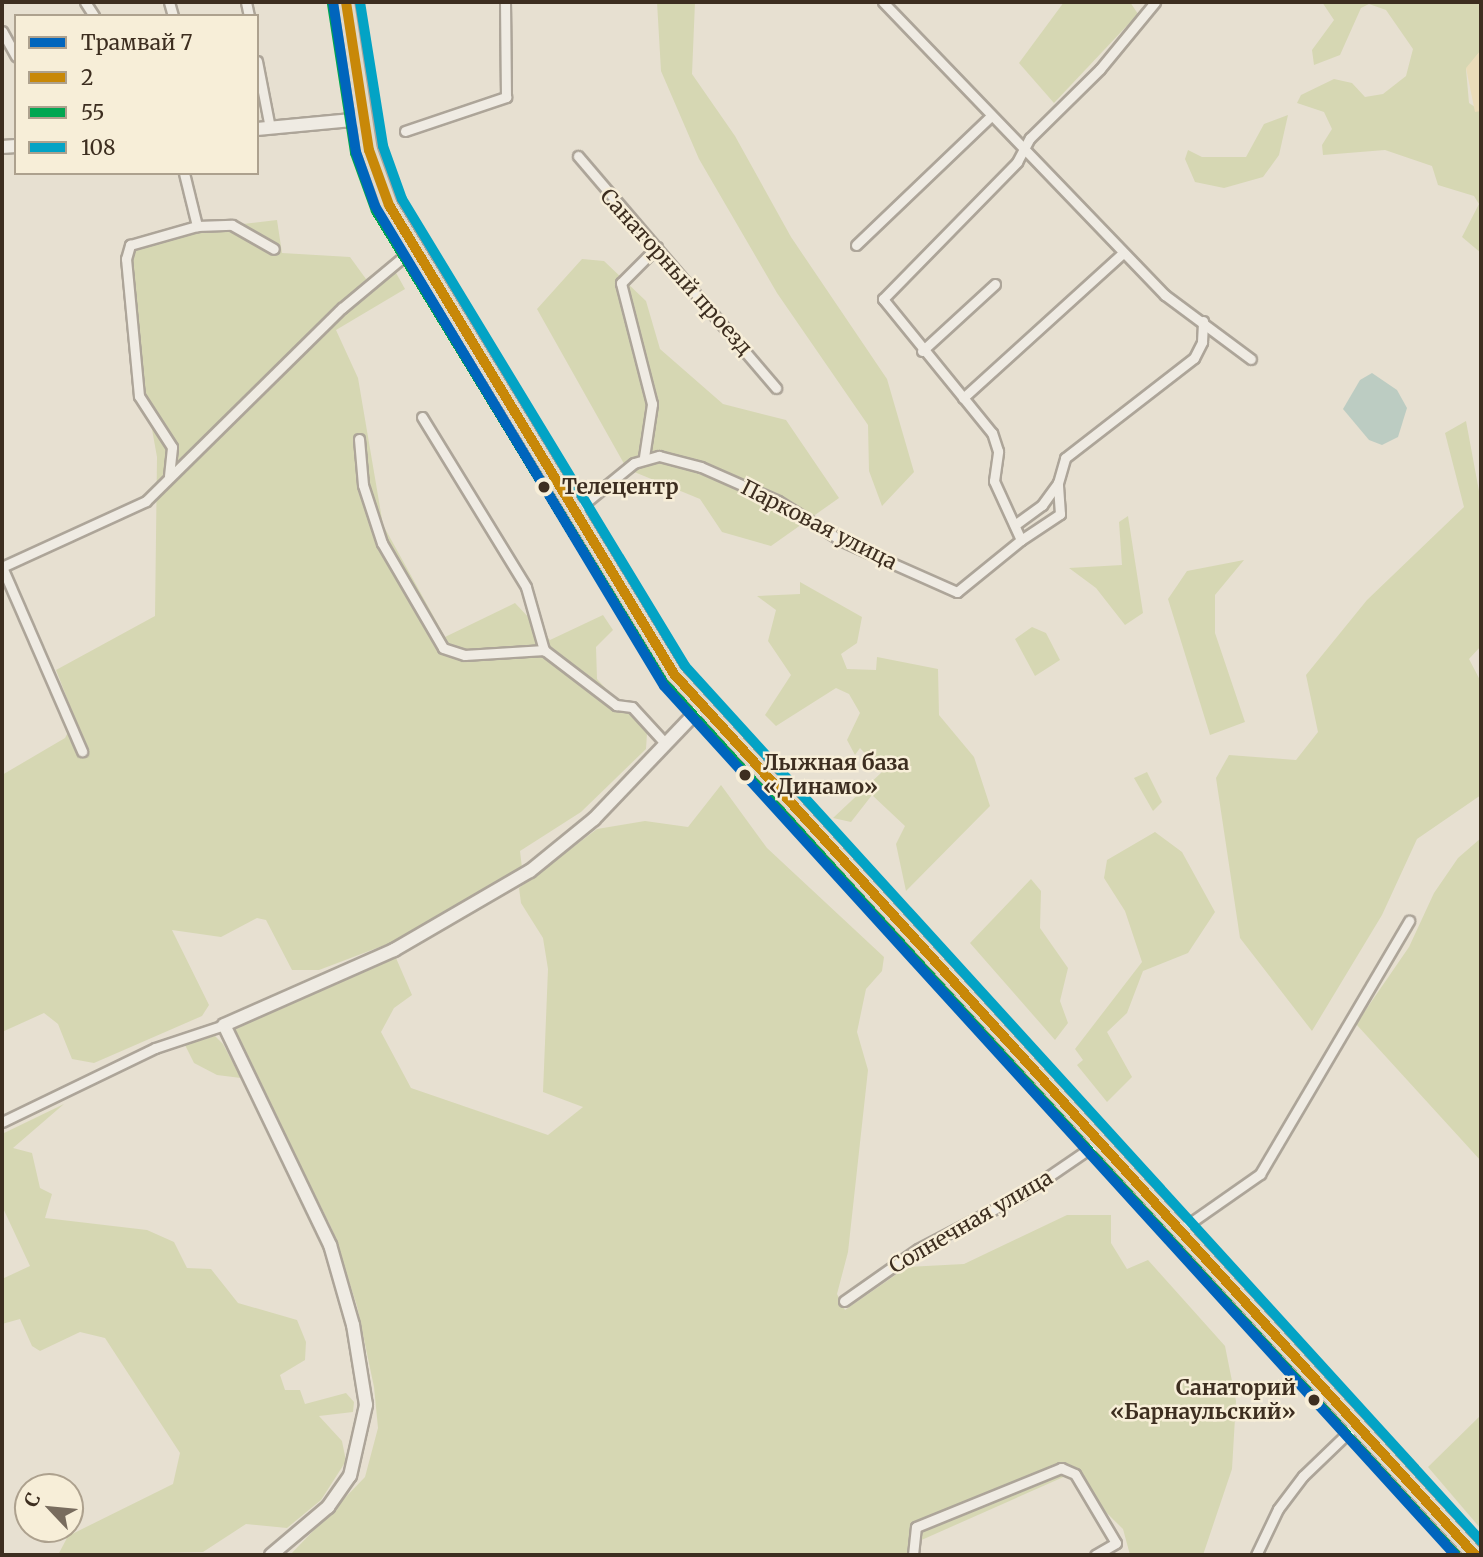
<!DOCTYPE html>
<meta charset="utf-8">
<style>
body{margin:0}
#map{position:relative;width:1483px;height:1557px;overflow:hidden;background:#e7e0d1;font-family:Merriweather,serif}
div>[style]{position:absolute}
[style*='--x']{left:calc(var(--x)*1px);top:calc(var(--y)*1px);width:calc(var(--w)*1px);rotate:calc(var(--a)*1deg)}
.green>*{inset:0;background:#d6d7b3}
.sand>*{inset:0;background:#eadcb9}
.water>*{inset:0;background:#bcccc2}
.roads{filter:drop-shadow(2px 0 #ada599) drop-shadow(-2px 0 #ada599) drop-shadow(0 2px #ada599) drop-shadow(0 -2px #ada599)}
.minor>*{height:9px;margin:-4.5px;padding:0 4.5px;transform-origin:4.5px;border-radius:4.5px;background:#efebe3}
.tertiary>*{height:12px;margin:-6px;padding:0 6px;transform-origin:6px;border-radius:6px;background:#efebe3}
.trunk>*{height:16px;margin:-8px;padding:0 8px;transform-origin:8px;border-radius:8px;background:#e0d9cb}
.bus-1>*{height:10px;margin:-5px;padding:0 5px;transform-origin:5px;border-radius:5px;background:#c88808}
.bus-2>*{height:10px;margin:-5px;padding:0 5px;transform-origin:5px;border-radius:5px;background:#00a651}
.bus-3>*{height:10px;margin:-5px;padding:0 5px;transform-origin:5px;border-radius:5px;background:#03a3c5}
.tram-1>*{height:10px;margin:-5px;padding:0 5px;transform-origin:5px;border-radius:5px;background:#0065bd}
.dots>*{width:19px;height:19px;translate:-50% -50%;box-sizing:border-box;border:4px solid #f7eed8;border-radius:50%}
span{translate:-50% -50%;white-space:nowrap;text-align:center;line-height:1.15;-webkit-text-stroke:5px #f7eed8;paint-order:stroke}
.street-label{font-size:21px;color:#3d2e20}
.stop-label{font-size:21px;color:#3d2e20;font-weight:700}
.left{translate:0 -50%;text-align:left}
.right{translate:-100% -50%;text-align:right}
.frame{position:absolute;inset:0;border:4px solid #3d2e20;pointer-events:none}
.legend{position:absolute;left:14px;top:14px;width:245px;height:161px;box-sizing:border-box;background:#f7eed8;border:2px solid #ada18e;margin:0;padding:9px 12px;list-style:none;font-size:21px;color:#3d2e20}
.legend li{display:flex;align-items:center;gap:14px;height:35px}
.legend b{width:35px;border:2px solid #ada18e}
.north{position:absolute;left:14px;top:1473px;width:70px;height:70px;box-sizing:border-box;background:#f7eed8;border:2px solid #ada18e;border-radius:50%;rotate:296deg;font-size:19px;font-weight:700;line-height:28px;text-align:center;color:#3d2e20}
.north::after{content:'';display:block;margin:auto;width:24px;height:32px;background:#786c5e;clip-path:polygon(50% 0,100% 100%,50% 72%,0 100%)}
</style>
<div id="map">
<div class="green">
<i style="clip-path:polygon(657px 2px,695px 2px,692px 74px,735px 136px,791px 237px,887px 379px,914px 472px,882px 506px,869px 471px,868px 425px,777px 293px,699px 159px,661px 71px)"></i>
<i style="clip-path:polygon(1064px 2px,1130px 2px,1138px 14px,1054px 103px,1019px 63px)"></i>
<i style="clip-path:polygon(1322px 2px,1481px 2px,1481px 50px,1466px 69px,1469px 103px,1481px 111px,1481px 253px,1462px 237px,1479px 204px,1474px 196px,1438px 185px,1432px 166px,1385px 150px,1323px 155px,1322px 145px,1332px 129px,1324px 112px,1297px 103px,1301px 95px,1334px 79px,1352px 83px,1365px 97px,1383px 94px,1406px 76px,1413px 49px,1386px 10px,1369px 4px,1361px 8px,1340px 55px,1314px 65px,1312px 50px,1334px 20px)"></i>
<i style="clip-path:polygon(1288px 115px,1279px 155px,1263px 177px,1224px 188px,1195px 182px,1185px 159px,1188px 150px,1202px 157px,1246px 157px,1264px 124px)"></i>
<i style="clip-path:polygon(277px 220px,282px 253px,350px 257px,366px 279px,390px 262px,405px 289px,336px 330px,358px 378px,383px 525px,445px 637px,515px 603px,550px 640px,603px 615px,613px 630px,596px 647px,597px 679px,647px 733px,646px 749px,581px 812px,520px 851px,522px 868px,406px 937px,319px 970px,292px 970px,266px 920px,257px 918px,221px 937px,172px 930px,209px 1005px,202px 1016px,94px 1063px,72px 1059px,58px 1024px,44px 1013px,2px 1032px,2px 775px,65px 738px,75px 719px,56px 670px,155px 616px,157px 457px,121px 258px,147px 235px)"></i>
<i style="clip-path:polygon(582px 259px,604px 261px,646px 301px,660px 349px,723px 404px,786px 420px,839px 498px,771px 546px,722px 532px,700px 499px,627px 469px,537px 309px)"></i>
<i style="clip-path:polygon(1466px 421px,1481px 502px,1481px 646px,1469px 659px,1481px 682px,1481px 795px,1417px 839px,1382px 915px,1312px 1031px,1240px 938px,1216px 778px,1229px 755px,1296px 760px,1318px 732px,1306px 675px,1367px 600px,1464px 507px,1445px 433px)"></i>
<i style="clip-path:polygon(1128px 516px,1143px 613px,1125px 625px,1096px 588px,1069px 568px,1122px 565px,1119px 522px)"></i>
<i style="clip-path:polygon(1244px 560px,1215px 595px,1215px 633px,1245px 722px,1210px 735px,1168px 599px,1187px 571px)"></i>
<i style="clip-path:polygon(800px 582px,862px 617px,857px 643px,841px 654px,847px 669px,876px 670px,877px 657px,938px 669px,939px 715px,974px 757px,990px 806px,906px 891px,896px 844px,905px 826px,872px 795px,851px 822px,833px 818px,882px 772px,860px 748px,855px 755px,847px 740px,860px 713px,849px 694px,836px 688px,776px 726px,765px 715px,791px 675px,768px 641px,776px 610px,757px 596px,800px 594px)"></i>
<i style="clip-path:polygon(1032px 627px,1046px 633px,1060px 660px,1035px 676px,1015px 639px)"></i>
<i style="clip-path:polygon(1147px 772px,1162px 802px,1153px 811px,1134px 778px)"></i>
<i style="clip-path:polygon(721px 785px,767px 848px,884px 957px,882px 971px,866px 989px,857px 1032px,868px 1070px,848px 1252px,837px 1294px,845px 1310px,907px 1267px,964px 1264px,1067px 1215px,1111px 1215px,1111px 1243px,1127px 1269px,1148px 1260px,1225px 1346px,1236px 1401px,1232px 1469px,1203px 1555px,1130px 1555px,1123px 1529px,1068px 1475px,917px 1542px,921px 1555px,290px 1555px,365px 1477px,378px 1428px,374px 1387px,357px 1306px,332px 1229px,232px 1028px,396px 958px,412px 995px,394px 1008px,381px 1032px,411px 1088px,548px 1135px,583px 1107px,543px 1092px,548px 969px,543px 938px,521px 903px,519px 888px,597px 829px,645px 821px,688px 827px)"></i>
<i style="clip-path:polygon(1155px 832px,1182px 852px,1215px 912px,1188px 953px,1143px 971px,1127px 1013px,1107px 1032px,1132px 1077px,1107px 1102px,1077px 1065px,1083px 1060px,1075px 1049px,1142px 962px,1125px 911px,1104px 878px,1107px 860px)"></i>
<i style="clip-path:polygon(1481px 838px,1481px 1161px,1356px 1024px,1409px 947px,1434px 893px,1458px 858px)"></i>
<i style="clip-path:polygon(1031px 879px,1041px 891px,1040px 928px,1068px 968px,1060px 1001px,1068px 1023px,1055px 1040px,970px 943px)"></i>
<i style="clip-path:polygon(215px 1036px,223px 1044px,241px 1078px,217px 1075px,194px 1063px,185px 1045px)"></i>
<i style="clip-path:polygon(64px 1104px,13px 1148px,32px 1153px,40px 1188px,52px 1194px,45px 1218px,147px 1230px,174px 1242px,187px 1268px,211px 1269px,238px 1303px,297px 1320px,306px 1342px,305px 1360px,280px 1375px,285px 1390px,300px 1390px,305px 1404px,346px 1393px,354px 1402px,353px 1412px,319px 1416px,342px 1441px,346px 1461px,321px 1500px,287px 1528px,246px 1524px,203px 1552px,58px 1555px,68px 1536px,173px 1484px,180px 1453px,105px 1338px,80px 1332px,40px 1351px,32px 1346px,20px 1319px,2px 1324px,2px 1279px,30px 1266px,2px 1206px,2px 1134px)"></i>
<i style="clip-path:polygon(1481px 1415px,1481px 1529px,1428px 1467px)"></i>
</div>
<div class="sand">
<i style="clip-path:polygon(1481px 50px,1481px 111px,1475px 112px,1466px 68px)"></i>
</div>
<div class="water">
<i style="clip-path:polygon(1372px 373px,1397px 390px,1407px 408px,1398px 437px,1382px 445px,1369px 440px,1343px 409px,1360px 380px)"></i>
</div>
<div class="roads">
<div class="minor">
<i style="--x:85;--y:2;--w:17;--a:57"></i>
<i style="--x:169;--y:2;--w:15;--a:74"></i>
<i style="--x:246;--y:2;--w:14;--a:78"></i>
<i style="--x:883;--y:2;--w:407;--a:46.1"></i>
<i style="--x:1165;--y:295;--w:107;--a:36.7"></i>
<i style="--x:2;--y:31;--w:29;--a:61"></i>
<i style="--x:257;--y:61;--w:68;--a:79"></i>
<i style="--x:405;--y:131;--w:107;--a:-18.6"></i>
<i style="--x:506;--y:97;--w:95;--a:-90.6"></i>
<i style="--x:578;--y:156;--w:305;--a:49.5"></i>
<i style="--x:184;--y:173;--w:55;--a:76.2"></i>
<i style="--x:856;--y:245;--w:187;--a:-43.7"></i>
<i style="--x:922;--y:351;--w:99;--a:-42.5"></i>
<i style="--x:963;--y:398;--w:216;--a:-42.2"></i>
<i style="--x:422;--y:417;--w:199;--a:58.5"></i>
<i style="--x:526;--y:587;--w:66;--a:74.1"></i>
<i style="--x:544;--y:650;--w:91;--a:37.4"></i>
<i style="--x:616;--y:705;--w:16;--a:7"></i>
<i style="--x:632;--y:707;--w:49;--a:47.5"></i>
<i style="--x:359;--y:439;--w:46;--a:85"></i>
<i style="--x:363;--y:485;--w:61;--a:71.9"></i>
<i style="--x:382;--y:543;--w:121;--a:59.8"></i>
<i style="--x:443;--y:648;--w:23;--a:18"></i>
<i style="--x:465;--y:655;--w:79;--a:-3.6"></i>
<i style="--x:644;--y:457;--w:54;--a:-81.4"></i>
<i style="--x:652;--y:404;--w:125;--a:-104.4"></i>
<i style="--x:621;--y:283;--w:51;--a:-45"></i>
<i style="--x:169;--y:476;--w:29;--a:-84"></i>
<i style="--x:172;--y:447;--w:61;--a:-122.9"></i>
<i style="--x:139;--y:396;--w:138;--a:-95.4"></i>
<i style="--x:126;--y:259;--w:15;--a:-74"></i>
<i style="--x:130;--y:245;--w:70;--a:-15.8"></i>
<i style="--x:197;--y:226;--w:35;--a:-2"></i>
<i style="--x:232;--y:225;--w:48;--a:29.7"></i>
<i style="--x:574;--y:512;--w:77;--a:-39.2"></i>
<i style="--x:634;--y:463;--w:26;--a:-16"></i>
<i style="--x:659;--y:456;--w:43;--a:14.7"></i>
<i style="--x:701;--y:467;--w:84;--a:23.8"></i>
<i style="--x:778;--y:501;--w:75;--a:32"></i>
<i style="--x:842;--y:541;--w:126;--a:23.9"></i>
<i style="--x:957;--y:592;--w:82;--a:-39.1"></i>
<i style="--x:1021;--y:540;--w:65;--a:-114.6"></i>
<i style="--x:994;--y:481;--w:30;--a:-82"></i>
<i style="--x:998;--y:451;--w:19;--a:-108"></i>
<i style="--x:992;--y:433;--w:173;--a:-129.1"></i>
<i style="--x:883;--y:299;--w:192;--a:-45.6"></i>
<i style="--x:1017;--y:162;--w:27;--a:-62"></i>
<i style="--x:1030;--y:138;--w:98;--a:-44.6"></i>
<i style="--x:1100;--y:69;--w:87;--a:-50.6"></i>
<i style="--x:1016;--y:524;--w:32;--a:-36"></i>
<i style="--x:1042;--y:505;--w:27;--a:-54"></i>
<i style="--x:1021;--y:540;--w:47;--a:-33.7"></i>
<i style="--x:1060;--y:514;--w:31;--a:-94"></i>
<i style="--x:1058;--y:483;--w:26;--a:-74"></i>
<i style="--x:1065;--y:458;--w:163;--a:-37.8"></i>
<i style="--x:1194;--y:358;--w:18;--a:-63"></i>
<i style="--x:1202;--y:342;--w:21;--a:-87"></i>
<i style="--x:2;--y:567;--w:158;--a:-24.6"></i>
<i style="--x:146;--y:501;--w:275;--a:-44.6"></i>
<i style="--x:342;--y:308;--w:94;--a:-39.8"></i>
<i style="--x:2;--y:567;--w:201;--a:66.5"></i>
<i style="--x:2;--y:1122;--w:170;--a:-25.8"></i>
<i style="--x:155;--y:1048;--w:73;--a:-18.4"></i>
<i style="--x:1180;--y:1230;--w:98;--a:-35"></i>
<i style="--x:1260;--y:1174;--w:294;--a:-59.5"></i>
<i style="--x:844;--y:1301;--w:90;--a:-35.1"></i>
<i style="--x:918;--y:1249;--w:119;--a:-27.6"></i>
<i style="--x:1023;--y:1194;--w:92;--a:-34.4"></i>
<i style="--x:913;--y:1555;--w:28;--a:-84"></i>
<i style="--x:916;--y:1527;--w:157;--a:-22.1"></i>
<i style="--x:1061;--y:1468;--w:15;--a:23"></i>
<i style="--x:1075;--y:1474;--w:80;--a:59.3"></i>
<i style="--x:1116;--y:1543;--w:24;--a:150"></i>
<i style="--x:1256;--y:1555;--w:51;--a:-64.4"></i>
<i style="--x:1278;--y:1509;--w:41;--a:-52.9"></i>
<i style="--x:1303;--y:1476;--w:75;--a:-43.9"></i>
</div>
<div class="tertiary">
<i style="--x:257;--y:129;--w:106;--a:-5.4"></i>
<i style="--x:2;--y:147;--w:14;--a:-4"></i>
<i style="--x:271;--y:1555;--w:75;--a:-40.1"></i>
<i style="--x:328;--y:1507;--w:38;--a:-55"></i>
<i style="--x:350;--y:1476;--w:73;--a:-77.3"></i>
<i style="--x:366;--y:1405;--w:81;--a:-99.2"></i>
<i style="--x:353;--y:1325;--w:83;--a:-106"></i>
<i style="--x:330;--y:1245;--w:244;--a:-115.7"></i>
<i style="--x:224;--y:1025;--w:186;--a:-23.8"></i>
<i style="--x:394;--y:950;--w:157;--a:-30.2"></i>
<i style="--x:530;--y:871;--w:82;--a:-39.1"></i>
<i style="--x:594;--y:819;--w:156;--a:-46.3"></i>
</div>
<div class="trunk">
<i style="--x:346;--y:2;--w:150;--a:81.2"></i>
<i style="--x:369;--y:150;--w:59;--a:70"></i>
<i style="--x:389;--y:205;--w:549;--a:58.71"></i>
<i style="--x:674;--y:674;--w:1191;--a:47.72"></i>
</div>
</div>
<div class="bus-1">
<i style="--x:346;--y:2;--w:150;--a:81.2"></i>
<i style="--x:369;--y:150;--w:59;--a:70"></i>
<i style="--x:389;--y:205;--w:549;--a:58.71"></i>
<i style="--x:674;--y:674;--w:1191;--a:47.72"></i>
</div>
<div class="bus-2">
<i style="--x:332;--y:4;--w:151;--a:81.2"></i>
<i style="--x:355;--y:153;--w:62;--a:70.1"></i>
<i style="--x:376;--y:211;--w:552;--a:58.64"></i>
<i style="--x:663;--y:682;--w:1179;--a:47.75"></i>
</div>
<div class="bus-3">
<i style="--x:360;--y:2;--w:146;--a:80.9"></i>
<i style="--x:383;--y:146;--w:56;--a:70.3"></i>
<i style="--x:402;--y:199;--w:546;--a:58.78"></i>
<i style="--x:685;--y:666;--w:1183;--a:47.71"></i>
</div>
<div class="tram-1">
<i style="--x:333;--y:2;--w:152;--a:81.3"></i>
<i style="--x:356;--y:152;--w:57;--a:70.6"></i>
<i style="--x:375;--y:206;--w:560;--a:58.95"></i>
<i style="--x:664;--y:686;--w:1175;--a:47.69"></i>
</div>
<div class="dots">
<i style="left:544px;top:487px;background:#3d2e20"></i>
<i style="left:745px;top:775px;background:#3d2e20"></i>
<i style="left:1314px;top:1400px;background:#3d2e20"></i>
</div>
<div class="street-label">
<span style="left:676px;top:272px;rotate:48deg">Санаторный проезд</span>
<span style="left:819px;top:525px;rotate:27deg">Парковая улица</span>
<span style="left:971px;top:1222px;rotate:-30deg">Солнечная улица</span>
</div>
<div class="stop-label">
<span class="left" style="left:562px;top:487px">Телецентр</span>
<span class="left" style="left:763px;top:775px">Лыжная база<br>«Динамо»</span>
<span class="right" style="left:1296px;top:1400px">Санаторий<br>«Барнаульский»</span>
</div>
<div class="frame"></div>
<ul class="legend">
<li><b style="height:9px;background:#0065bd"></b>Трамвай 7</li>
<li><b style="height:9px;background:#c88808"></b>2</li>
<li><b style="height:9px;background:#00a651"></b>55</li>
<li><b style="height:9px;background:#03a3c5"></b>108</li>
</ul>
<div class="north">С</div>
</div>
